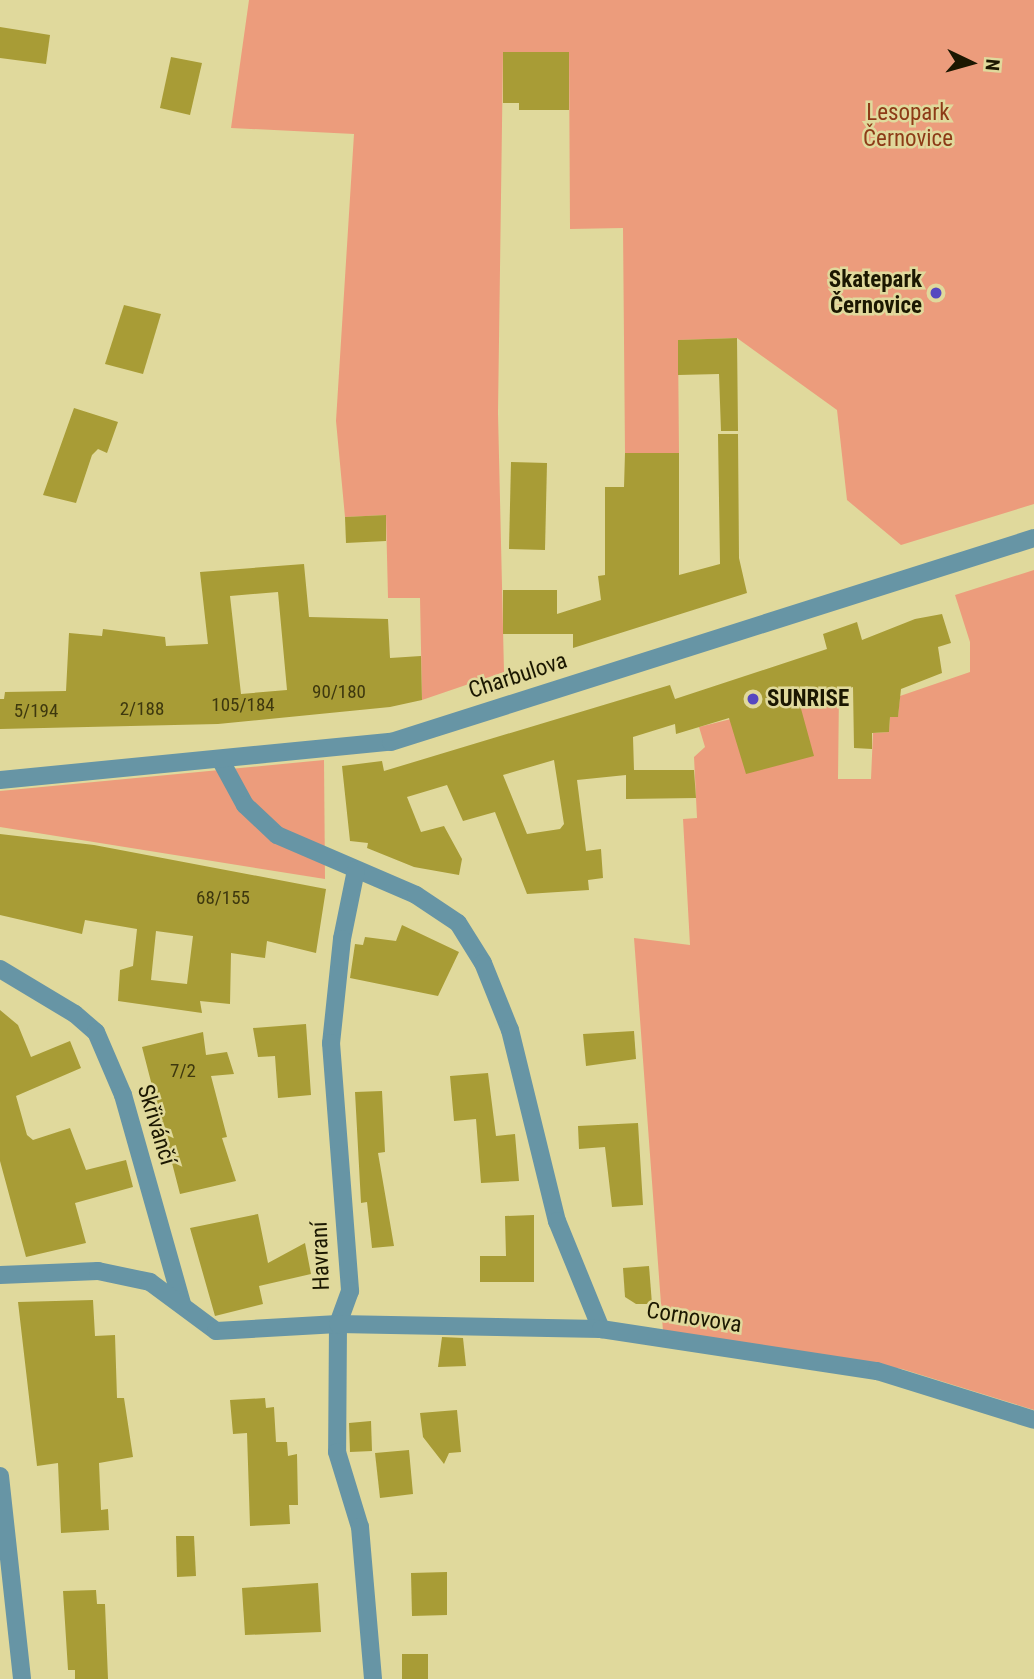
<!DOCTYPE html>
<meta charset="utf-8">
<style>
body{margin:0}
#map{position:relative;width:1034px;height:1679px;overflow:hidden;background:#e0d99c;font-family:"Roboto Condensed",sans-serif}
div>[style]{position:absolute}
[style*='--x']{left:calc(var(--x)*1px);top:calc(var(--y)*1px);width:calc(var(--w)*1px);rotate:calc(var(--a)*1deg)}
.green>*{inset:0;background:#ec9c7c}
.building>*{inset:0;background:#a89c36}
.minor>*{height:18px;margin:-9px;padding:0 9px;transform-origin:9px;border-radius:9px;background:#6795a5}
.tertiary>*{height:18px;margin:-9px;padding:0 9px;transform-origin:9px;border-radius:9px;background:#6795a5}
.dots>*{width:19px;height:19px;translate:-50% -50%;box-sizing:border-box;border:4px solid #e0d99c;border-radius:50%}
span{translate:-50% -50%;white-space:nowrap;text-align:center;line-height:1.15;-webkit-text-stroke:5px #e0d99c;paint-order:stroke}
.number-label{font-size:19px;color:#3e380e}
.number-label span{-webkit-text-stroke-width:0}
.park-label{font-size:23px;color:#8d3b17}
.poi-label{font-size:23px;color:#1b1701;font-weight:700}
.right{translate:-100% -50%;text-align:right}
.left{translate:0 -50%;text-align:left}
.street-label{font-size:23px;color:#1b1701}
.north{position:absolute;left:936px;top:28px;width:70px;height:70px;-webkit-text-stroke:5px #e0d99c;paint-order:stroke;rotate:95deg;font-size:19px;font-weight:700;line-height:28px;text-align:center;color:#1b1701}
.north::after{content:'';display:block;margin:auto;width:24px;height:32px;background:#1b1701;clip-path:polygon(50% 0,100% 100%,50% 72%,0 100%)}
</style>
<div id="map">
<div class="green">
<i style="clip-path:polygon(249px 0,1034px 0,1034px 504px,901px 545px,847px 500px,837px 410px,737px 338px,678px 340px,679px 453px,625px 453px,623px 228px,570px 229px,569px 52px,503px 53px,498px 413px,504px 672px,422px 700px,420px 598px,388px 598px,386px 515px,345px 517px,336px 421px,354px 134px,231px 128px)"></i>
<i style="clip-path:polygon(1034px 570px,1034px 1410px,902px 1369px,663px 1331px,634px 938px,690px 945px,683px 819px,697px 818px,694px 757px,705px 747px,699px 727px,839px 692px,838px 779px,871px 779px,873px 733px,889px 732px,890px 717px,898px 716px,900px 696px,970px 672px,970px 642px,955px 595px)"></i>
<i style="clip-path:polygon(324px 760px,325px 879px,0 827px,0 791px)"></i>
</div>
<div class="building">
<i style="clip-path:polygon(0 27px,50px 35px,46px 64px,0 58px)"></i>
<i style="clip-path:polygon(503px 52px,569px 52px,569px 110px,519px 110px,519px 103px,503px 103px)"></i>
<i style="clip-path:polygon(171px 57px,202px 63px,190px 115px,160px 108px)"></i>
<i style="clip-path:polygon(124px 305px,161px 314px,143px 374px,105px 364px)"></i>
<i style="clip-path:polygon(737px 338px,738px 431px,721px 431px,719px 374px,678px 375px,678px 340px)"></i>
<i style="clip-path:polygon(74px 408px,118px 422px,107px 453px,98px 449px,92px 455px,76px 503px,43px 495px)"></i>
<i style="clip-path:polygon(718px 434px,738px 434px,739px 558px,747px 593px,573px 648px,573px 634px,503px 634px,503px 590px,557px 590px,557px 614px,601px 600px,598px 576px,605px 575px,605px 487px,624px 487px,625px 453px,679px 453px,679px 575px,720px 564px)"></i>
<i style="clip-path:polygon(511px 462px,547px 463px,545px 550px,509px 549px)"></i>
<i style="clip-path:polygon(386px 515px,386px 541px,346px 543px,345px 517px)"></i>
<i style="clip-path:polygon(evenodd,304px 564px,309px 617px,388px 619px,390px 658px,421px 656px,422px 700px,390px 707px,218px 724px,0 729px,0 699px,4px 699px,5px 692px,66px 691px,69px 633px,102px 636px,103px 629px,165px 637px,166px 646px,208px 644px,200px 572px,304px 564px,278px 592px,287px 690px,241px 694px,230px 596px,278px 592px)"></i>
<i style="clip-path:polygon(evenodd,942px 614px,951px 643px,938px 647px,942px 673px,901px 689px,898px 717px,890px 717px,889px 732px,872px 733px,872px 749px,854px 748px,853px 687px,800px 705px,814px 756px,746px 774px,729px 718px,676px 734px,675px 724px,633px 737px,634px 770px,694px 770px,696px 798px,626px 799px,626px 775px,577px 780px,586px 851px,601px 849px,603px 878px,588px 880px,589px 890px,527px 894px,495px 812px,463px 821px,447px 785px,407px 797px,421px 832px,444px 826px,462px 859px,459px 875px,414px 867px,367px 848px,368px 843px,350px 841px,342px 766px,382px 761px,384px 771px,670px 685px,675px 699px,827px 649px,823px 634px,857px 622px,862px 640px,915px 619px,942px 614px,554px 760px,564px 824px,560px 829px,527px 834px,503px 775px,554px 760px)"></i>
<i style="clip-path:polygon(evenodd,0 834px,94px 845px,326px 889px,316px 953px,267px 941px,265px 958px,231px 953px,230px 1004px,200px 1001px,202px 1013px,118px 1001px,120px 970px,133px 966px,137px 929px,85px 920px,82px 934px,0 915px,0 834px,156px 931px,193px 936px,187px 984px,151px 980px,156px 931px)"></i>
<i style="clip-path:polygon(402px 925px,459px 952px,438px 996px,350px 978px,355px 944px,363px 945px,365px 937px,396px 941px)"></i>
<i style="clip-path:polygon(0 1010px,18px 1025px,31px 1057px,70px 1041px,81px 1068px,16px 1096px,27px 1135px,33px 1140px,70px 1128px,86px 1170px,126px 1160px,133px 1187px,75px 1203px,86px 1243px,26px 1257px,0 1161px)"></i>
<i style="clip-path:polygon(306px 1024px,311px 1095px,278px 1098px,275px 1056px,258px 1057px,253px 1028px)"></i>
<i style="clip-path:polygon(634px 1031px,636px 1059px,586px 1066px,583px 1034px)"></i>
<i style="clip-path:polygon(203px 1032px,206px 1055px,227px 1052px,234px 1074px,211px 1076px,227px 1137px,222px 1138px,236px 1181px,180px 1194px,142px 1047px)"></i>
<i style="clip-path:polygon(488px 1073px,496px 1136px,515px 1134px,519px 1181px,481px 1183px,476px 1119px,454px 1121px,450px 1076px)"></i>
<i style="clip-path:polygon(382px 1091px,385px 1152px,378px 1153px,394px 1246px,372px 1248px,367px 1202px,361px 1203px,355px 1092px)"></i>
<i style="clip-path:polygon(638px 1123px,643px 1205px,612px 1207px,605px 1147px,579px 1149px,578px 1126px)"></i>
<i style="clip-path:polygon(258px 1214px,268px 1263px,305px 1243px,311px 1274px,259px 1286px,263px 1304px,215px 1316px,190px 1228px)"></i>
<i style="clip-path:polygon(534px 1215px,534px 1282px,480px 1282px,480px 1256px,506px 1256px,505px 1216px)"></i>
<i style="clip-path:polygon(649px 1266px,652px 1304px,636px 1304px,625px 1297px,623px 1268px)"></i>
<i style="clip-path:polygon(93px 1300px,95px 1336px,115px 1335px,117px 1398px,124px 1398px,133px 1457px,99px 1463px,101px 1510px,108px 1509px,109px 1530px,61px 1533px,58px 1463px,37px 1466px,18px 1302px)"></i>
<i style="clip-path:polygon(442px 1337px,463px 1338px,466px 1366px,438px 1367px)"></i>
<i style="clip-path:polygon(265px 1398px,266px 1408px,274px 1407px,276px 1442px,287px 1442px,288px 1456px,297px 1454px,298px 1505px,289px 1505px,290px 1524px,250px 1526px,247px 1433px,233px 1434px,230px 1400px)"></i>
<i style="clip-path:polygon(457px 1410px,461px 1452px,449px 1453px,444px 1464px,423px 1437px,420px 1413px)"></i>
<i style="clip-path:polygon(371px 1421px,372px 1451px,350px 1452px,349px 1423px)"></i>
<i style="clip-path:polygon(409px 1450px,413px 1494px,380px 1498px,375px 1453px)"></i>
<i style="clip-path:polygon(176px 1536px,194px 1536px,196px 1576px,177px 1577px)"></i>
<i style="clip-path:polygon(447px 1572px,447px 1615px,412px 1616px,411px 1573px)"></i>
<i style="clip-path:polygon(318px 1583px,321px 1632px,245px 1635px,242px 1588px)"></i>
<i style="clip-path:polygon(96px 1590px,97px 1604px,105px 1604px,108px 1679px,75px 1679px,75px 1670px,68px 1670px,63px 1591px)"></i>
<i style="clip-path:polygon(402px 1654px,428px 1654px,428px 1679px,402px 1679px)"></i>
</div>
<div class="minor">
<i style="--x:221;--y:761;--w:50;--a:61.4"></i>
<i style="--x:245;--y:805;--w:44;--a:43.2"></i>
<i style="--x:277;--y:835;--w:151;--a:23.3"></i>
<i style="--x:416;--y:895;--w:50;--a:33.7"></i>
<i style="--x:458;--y:923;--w:47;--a:58"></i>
<i style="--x:483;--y:963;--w:72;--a:68.1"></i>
<i style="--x:510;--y:1030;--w:197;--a:76.2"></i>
<i style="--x:557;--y:1221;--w:117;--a:67.8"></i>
<i style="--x:356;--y:870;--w:70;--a:101.5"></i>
<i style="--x:342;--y:939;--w:105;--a:96"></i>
<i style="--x:331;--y:1043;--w:249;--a:85.6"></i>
<i style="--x:350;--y:1291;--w:35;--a:110"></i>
<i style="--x:338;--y:1324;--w:128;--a:90.4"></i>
<i style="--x:337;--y:1452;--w:78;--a:73"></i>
<i style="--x:360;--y:1527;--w:153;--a:85.1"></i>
<i style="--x:0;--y:969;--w:87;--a:31"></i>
<i style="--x:75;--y:1014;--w:28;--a:41"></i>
<i style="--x:96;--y:1032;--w:69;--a:66.8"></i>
<i style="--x:123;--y:1095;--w:216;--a:74.2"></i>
<i style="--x:0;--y:1275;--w:98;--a:-2.3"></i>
<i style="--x:98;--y:1271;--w:53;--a:11.9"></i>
<i style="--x:150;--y:1282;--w:82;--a:36.6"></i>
<i style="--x:216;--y:1331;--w:122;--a:-3.3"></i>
<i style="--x:338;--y:1324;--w:263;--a:1.1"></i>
<i style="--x:601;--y:1329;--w:279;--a:8.7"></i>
<i style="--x:877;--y:1371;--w:164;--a:17.3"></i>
<i style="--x:0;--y:1476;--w:204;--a:83.8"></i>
</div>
<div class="tertiary">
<i style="--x:0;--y:780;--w:393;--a:-5.6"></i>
<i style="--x:391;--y:742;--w:675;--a:-17.6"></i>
</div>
<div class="dots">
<i style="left:936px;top:293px;background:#5548c0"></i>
<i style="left:753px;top:699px;background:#5548c0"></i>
</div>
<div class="number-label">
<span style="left:339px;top:692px">90/180</span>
<span style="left:243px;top:705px">105/184</span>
<span style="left:142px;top:709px">2/188</span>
<span style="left:36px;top:711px">5/194</span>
<span style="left:223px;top:898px">68/155</span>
<span style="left:183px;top:1071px">7/2</span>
</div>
<div class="park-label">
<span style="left:908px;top:126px">Lesopark<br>Černovice</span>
</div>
<div class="poi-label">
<span class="right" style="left:922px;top:293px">Skatepark<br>Černovice</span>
<span class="left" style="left:767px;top:699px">SUNRISE</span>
</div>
<div class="street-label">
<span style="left:518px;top:676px;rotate:-18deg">Charbulova</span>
<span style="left:156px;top:1125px;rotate:73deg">Skřivánčí</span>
<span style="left:321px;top:1256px;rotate:-92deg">Havraní</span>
<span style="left:694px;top:1318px;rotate:9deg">Cornovova</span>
</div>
<div class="north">N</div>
</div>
